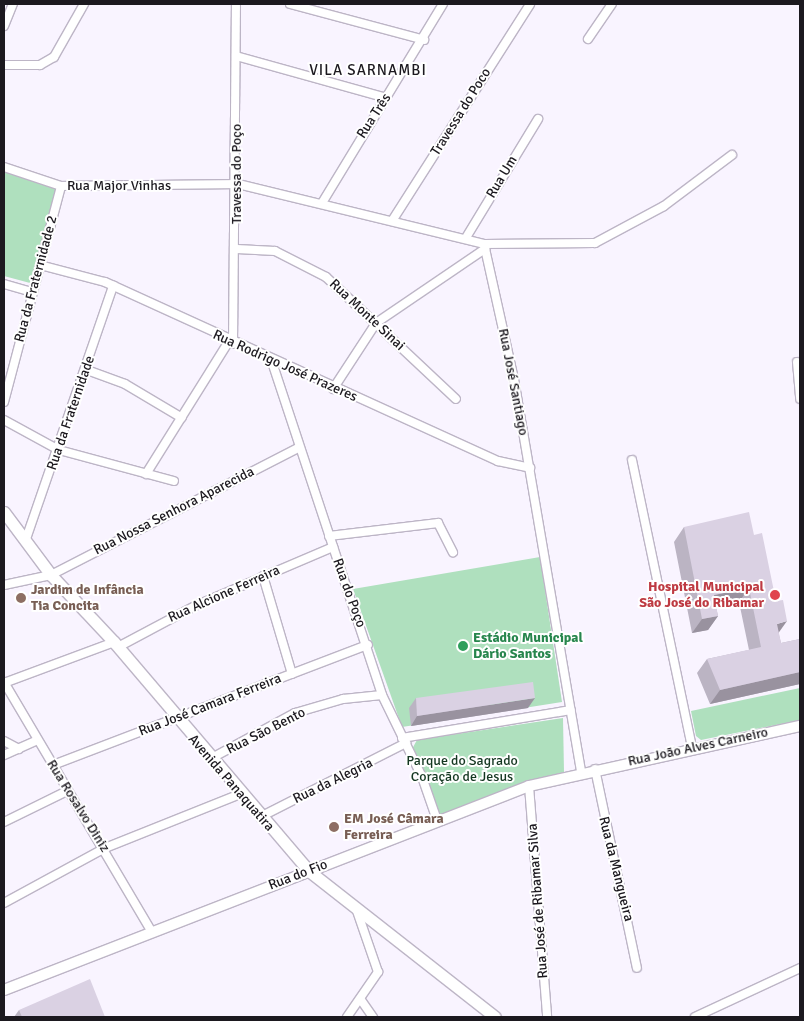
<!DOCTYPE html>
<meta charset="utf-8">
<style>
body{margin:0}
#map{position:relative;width:804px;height:1021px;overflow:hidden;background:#f9f4ff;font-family:Signika,sans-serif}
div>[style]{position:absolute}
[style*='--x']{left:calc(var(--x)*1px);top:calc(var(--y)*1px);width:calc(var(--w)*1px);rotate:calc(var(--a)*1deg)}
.green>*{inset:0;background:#afe0be}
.roads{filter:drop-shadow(1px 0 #bdb5c6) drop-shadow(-1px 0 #bdb5c6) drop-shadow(0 1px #bdb5c6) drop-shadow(0 -1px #bdb5c6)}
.minor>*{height:8px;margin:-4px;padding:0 4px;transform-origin:4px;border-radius:4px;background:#fff}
.tertiary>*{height:10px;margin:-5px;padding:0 5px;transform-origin:5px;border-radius:5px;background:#fff}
.secondary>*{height:11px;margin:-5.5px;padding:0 5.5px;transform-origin:5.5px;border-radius:5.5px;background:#fff}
.wall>*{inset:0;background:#bbb4c3}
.shaded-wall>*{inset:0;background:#99929f}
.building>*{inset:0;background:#dad1e3}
.dots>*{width:14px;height:14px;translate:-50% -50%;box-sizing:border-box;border:2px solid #fff;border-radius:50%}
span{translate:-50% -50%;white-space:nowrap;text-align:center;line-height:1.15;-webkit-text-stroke:4px #fff;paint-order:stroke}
.street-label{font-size:14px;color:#1c191f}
.health-label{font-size:14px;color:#be3a42;font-weight:700}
.right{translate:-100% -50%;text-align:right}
.education-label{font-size:14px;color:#785e54;font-weight:700}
.left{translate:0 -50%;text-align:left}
.leisure-label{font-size:14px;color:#27864d;font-weight:700}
.park-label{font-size:14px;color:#143721}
.neighbourhood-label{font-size:15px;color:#1c191f;letter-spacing:1px}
.frame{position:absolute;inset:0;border:5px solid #1c191f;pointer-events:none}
</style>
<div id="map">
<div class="green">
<i style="clip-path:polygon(4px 172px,56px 189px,30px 283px,4px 276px)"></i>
<i style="clip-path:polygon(540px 557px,562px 702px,402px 727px,353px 589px)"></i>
<i style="clip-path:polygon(800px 688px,800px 720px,701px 740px,696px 736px,691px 711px)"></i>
<i style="clip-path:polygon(563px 718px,564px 772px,441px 816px,436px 814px,412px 749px,417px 740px)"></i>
</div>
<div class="roads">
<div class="minor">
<i style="--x:290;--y:4;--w:139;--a:15"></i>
<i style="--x:4;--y:26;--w:24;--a:-68"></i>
<i style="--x:588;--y:39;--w:42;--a:-55.6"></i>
<i style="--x:236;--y:56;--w:156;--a:15.6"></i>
<i style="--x:4;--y:65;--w:36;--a:0"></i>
<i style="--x:40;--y:65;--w:16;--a:-30"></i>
<i style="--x:54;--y:57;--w:61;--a:-60.5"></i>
<i style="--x:4;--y:167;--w:60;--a:18.4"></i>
<i style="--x:61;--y:186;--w:177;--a:-0.6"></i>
<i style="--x:238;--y:184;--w:253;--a:13.7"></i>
<i style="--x:484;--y:244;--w:138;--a:77.5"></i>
<i style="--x:514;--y:379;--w:398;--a:80.3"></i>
<i style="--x:322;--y:203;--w:233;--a:-58.7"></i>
<i style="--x:392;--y:221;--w:257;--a:-57.5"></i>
<i style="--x:467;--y:236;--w:137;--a:-58.7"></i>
<i style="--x:484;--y:244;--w:111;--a:-0.5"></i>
<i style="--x:595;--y:243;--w:78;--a:-28.2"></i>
<i style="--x:664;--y:206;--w:85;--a:-36.9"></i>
<i style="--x:237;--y:249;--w:38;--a:3"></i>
<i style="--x:275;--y:251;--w:57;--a:27"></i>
<i style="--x:326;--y:277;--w:178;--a:43.2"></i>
<i style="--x:40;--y:265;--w:67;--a:14.7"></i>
<i style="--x:105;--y:282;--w:432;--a:24.5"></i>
<i style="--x:498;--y:461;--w:33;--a:12"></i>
<i style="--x:4;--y:284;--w:29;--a:16"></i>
<i style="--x:233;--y:344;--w:340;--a:-89.5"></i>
<i style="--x:272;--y:362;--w:351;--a:71.7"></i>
<i style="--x:382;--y:695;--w:91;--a:64"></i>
<i style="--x:422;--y:777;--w:46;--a:70.8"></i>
<i style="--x:797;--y:362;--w:37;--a:85"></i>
<i style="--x:87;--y:370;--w:40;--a:20.2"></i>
<i style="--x:125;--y:384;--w:66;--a:30.8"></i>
<i style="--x:333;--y:389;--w:79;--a:-56.9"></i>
<i style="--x:376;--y:323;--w:132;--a:-34.2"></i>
<i style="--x:4;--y:402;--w:223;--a:-75.2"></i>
<i style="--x:4;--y:420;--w:63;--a:28.6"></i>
<i style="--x:59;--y:450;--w:119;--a:15.1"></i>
<i style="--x:632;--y:460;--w:293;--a:78.2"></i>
<i style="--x:146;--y:474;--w:157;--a:-58"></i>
<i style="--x:329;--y:536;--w:110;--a:-6.8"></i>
<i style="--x:438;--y:523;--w:33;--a:63"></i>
<i style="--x:26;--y:539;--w:268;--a:-71"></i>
<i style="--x:263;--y:576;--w:102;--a:73.5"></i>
<i style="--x:4;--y:585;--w:48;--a:-12"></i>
<i style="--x:51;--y:575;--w:278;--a:-27.2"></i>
<i style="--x:118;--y:647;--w:89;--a:-28"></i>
<i style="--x:197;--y:605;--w:148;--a:-23.1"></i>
<i style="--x:4;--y:682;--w:289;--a:59.4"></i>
<i style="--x:4;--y:683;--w:117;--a:-20.4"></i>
<i style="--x:402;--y:738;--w:171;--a:-9.4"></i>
<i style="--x:4;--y:741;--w:17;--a:28"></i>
<i style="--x:4;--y:755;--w:36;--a:-24"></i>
<i style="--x:210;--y:759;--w:97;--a:-28.4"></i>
<i style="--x:295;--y:713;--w:50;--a:-16.3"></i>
<i style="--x:343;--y:699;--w:39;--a:-6"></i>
<i style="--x:53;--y:765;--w:337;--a:-20.9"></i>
<i style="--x:595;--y:769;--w:203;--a:78.1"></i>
<i style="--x:529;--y:786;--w:232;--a:85.5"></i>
<i style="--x:260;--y:817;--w:164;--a:-26.9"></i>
<i style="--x:4;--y:822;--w:70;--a:-26.2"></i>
<i style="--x:4;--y:903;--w:115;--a:-28.6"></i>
<i style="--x:105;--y:848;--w:145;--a:-21.8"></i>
<i style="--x:361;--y:1000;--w:21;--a:55"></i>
<i style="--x:347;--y:1017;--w:55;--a:-55.4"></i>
<i style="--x:378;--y:972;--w:68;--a:-109"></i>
<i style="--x:695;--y:1017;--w:116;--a:-25"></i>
</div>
<div class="tertiary">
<i style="--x:4;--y:990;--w:563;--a:-21.23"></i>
<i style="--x:529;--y:786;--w:278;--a:-12.5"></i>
</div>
<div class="secondary">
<i style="--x:4;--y:512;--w:79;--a:53.3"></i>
<i style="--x:51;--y:575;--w:92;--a:46.8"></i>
<i style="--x:114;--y:642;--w:301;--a:49.6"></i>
<i style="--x:309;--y:871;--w:236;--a:38.1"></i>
</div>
</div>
<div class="wall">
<i style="clip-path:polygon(684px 527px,754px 535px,781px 643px,800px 639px,800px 684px,710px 704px,697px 673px,707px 659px,749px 650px,739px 602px,716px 607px,718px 616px,708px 630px,692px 633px,674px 542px)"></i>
<i style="clip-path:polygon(416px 698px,528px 708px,411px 726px,409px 708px)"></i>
<i style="clip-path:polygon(19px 1010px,105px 1017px,14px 1017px)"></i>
</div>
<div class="shaded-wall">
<i style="clip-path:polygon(749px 588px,739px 602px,704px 610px,714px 595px)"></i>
<i style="clip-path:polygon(718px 616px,708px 630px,692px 633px,702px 619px)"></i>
<i style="clip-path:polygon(787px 621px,777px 635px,777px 624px)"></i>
<i style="clip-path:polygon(800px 672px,800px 684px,710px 704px,720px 690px)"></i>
<i style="clip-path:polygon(535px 698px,528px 708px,411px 726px,417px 716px)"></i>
</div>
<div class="building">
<i style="clip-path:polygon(749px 512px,754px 535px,762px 533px,776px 601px,783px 600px,787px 621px,777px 624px,781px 643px,800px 639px,800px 672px,720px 690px,707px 659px,761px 647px,749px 588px,714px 595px,718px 616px,702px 619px,684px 527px)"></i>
<i style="clip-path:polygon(533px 682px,535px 698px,417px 716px,416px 698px)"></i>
<i style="clip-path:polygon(90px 979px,105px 1017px,22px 1017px,19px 1010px)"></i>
</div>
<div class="dots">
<i style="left:775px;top:595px;background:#e0444e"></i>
<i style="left:21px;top:598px;background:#8d6e63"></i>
<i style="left:463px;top:646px;background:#2e9e5b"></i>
<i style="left:334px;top:827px;background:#8d6e63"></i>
</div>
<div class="street-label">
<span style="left:461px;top:112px;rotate:-58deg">Travessa do Poco</span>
<span style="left:374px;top:116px;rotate:-57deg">Rua Três</span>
<span style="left:237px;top:174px;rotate:-90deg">Travessa do Poço</span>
<span style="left:502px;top:177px;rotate:-59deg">Rua Um</span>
<span style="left:119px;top:186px">Rua Major Vinhas</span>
<span style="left:36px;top:279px;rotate:-75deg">Rua da Fraternidade 2</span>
<span style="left:367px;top:315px;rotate:43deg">Rua Monte Sinai</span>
<span style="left:285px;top:366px;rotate:24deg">Rua Rodrigo José Prazeres</span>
<span style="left:513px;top:382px;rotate:79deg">Rua José Santiago</span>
<span style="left:71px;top:413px;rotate:-71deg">Rua da Fraternidade</span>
<span style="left:174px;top:511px;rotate:-27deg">Rua Nossa Senhora Aparecida</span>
<span style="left:349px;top:593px;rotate:70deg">Rua do Poço</span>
<span style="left:224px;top:594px;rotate:-24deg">Rua Alcione Ferreira</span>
<span style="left:210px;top:705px;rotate:-21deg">Rua José Camara Ferreira</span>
<span style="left:266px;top:731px;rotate:-27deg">Rua São Bento</span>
<span style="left:698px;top:747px;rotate:-12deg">Rua João Alves Carneiro</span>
<span style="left:333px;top:781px;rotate:-26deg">Rua da Alegria</span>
<span style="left:231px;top:783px;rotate:49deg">Avenida Panaquatira</span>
<span style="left:78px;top:806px;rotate:58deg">Rua Rosalvo Diniz</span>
<span style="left:616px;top:869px;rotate:76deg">Rua da Mangueira</span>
<span style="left:298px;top:875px;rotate:-21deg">Rua do Fio</span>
<span style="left:538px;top:901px;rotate:-94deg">Rua José de Ribamar Silva</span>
</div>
<div class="health-label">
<span class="right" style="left:764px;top:595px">Hospital Municipal<br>São José do Ribamar</span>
</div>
<div class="education-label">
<span class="left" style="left:31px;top:598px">Jardim de Infância<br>Tia Concita</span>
<span class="left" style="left:344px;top:827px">EM José Câmara<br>Ferreira</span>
</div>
<div class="leisure-label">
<span class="left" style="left:473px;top:646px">Estádio Municipal<br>Dário Santos</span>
</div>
<div class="park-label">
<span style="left:462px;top:769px">Parque do Sagrado<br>Coração de Jesus</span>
</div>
<div class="neighbourhood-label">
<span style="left:368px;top:71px">VILA SARNAMBI</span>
</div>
<div class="frame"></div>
</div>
